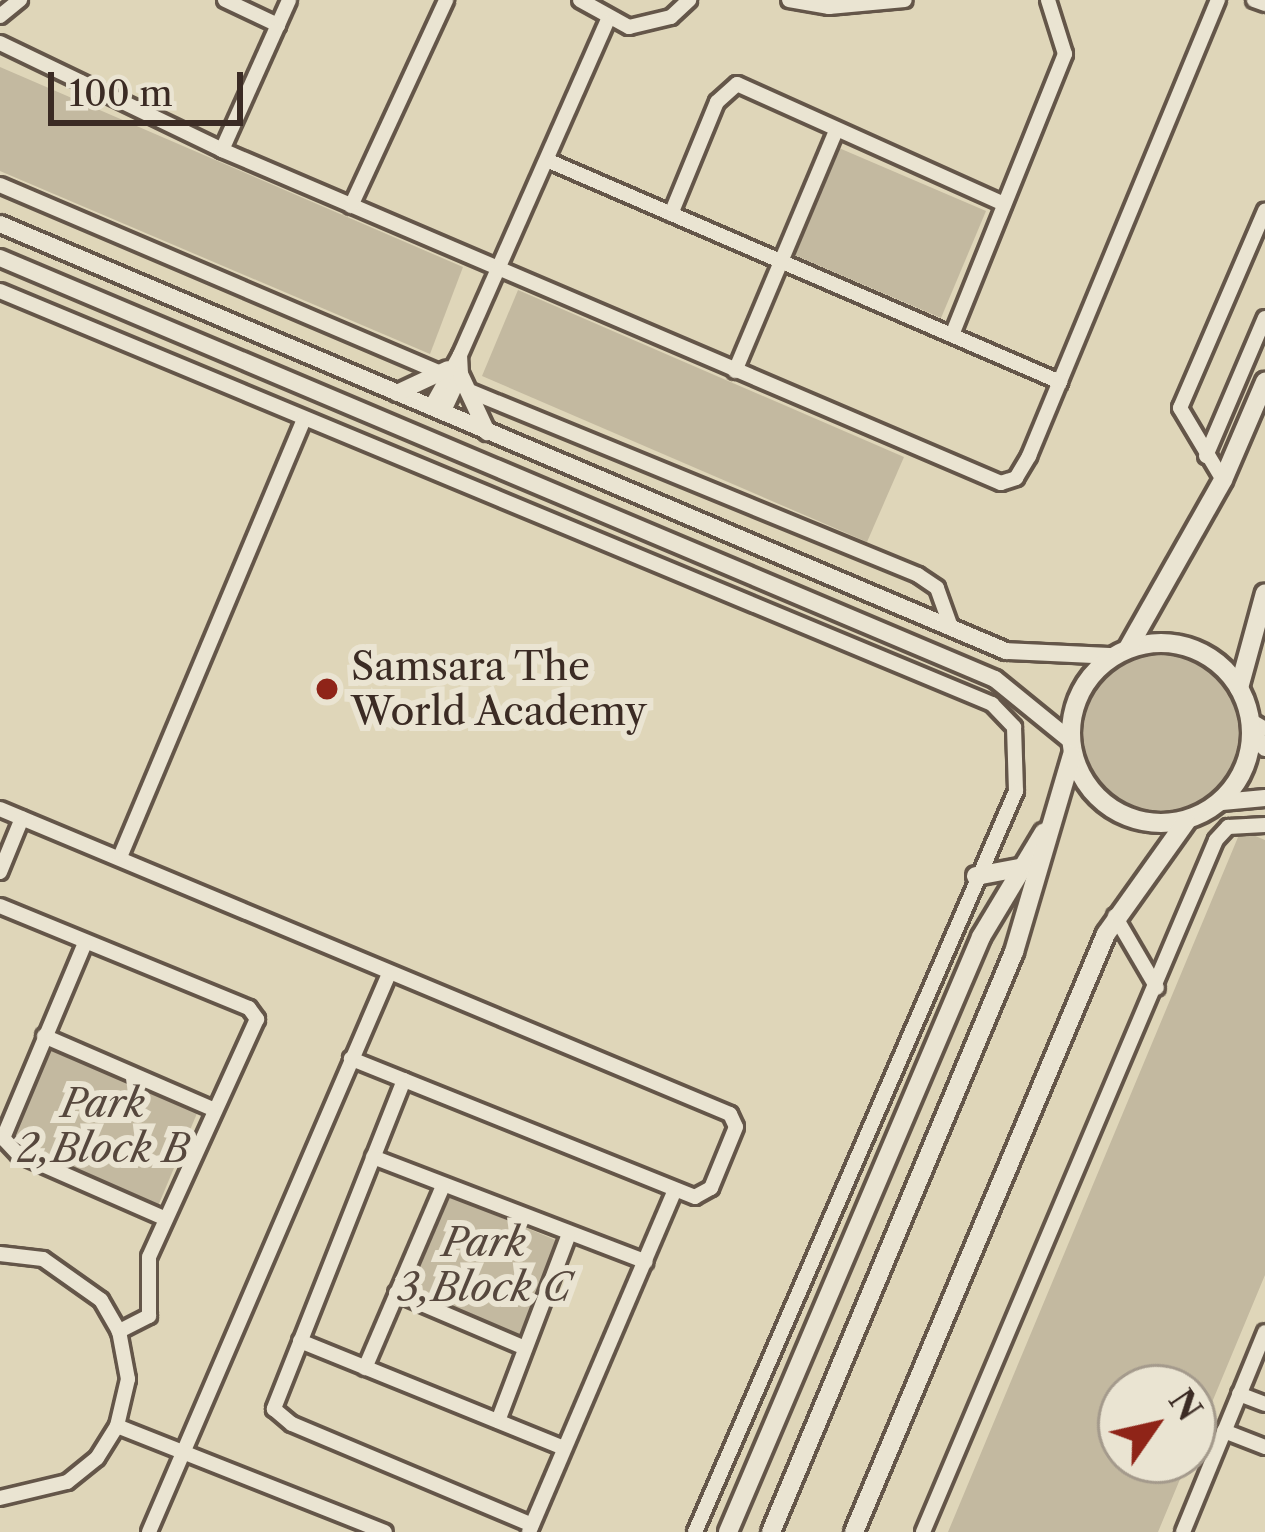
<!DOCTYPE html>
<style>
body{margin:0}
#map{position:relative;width:1265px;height:1532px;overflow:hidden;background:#dfd6b9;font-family:"Libre Caslon Text",serif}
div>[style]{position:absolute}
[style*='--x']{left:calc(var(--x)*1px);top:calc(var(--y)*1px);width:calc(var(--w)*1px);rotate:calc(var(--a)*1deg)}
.green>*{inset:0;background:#c3b9a0}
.round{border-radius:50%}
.roads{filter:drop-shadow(3px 0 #645649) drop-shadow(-3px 0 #645649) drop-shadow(0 3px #645649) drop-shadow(0 -3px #645649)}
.minor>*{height:14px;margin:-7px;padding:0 7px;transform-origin:7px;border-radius:7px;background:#eae4d2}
.tertiary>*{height:16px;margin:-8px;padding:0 8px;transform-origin:8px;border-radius:8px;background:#eae4d2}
.secondary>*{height:18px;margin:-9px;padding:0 9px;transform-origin:9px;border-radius:9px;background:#eae4d2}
.secondary>.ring{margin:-9px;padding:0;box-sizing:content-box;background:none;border:18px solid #eae4d2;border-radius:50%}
.dots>*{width:33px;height:33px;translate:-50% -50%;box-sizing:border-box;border:6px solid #eae4d2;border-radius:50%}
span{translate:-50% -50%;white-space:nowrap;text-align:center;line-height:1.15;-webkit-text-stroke:12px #eae4d2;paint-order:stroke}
.poi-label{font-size:39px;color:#3b2b24}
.left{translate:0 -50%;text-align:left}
.park-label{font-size:39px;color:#56473d;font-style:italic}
.north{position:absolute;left:1097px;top:1364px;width:120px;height:120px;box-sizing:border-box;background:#eae4d2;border:3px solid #a49a8c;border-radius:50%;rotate:56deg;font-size:33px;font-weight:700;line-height:48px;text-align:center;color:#3b2b24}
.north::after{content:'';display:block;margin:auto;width:42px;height:54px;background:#8f2418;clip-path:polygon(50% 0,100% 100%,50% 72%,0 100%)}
.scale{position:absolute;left:48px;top:72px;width:195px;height:54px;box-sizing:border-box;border:6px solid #3b2b24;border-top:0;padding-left:15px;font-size:36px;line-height:42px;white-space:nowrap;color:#3b2b24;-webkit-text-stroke:9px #eae4d2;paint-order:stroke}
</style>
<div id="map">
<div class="green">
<i style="clip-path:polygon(0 67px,463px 267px,430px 354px,0 171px)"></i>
<i style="clip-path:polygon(839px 148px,986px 211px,941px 318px,794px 255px)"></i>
<i style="clip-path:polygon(518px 290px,904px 457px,867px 542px,482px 376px)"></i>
<i class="round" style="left:1082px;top:655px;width:158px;height:158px"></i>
<i style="clip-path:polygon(1241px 830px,1265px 840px,1265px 1275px,1193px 1448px,1193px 1388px,1121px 1388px,1121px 1460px,1188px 1460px,1158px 1532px,948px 1532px)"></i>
<i style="clip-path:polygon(47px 1046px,198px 1111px,158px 1206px,7px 1141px)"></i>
<i style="clip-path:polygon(449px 1196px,558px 1241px,520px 1335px,410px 1290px)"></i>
</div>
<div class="roads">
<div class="minor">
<i style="--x:225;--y:0;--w:59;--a:25.3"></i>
<i style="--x:580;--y:0;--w:56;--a:28.9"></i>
<i style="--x:629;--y:27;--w:43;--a:-13.4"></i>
<i style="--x:671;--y:17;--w:25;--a:-43"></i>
<i style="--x:789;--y:0;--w:41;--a:9.9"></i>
<i style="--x:829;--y:7;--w:76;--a:-5.3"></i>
<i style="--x:1254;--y:0;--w:12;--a:20"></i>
<i style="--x:0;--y:16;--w:26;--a:-39"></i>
<i style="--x:0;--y:43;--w:246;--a:25.7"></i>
<i style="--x:222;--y:150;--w:847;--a:23.15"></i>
<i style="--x:1001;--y:483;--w:16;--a:-18"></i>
<i style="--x:1016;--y:478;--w:26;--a:-59"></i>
<i style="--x:1029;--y:456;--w:494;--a:-67.5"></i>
<i style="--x:222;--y:150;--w:164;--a:-65.9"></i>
<i style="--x:549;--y:161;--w:557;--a:23.39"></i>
<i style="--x:0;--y:185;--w:477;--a:23.1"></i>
<i style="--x:351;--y:206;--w:227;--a:-65.2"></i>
<i style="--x:671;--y:214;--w:121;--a:-67.7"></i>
<i style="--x:717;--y:102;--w:27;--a:-42"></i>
<i style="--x:737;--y:84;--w:293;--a:24.2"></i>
<i style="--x:0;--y:291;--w:1075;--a:22.6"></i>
<i style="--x:992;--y:704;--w:32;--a:46"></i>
<i style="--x:1014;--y:727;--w:64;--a:88.2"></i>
<i style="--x:1016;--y:791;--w:808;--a:113.42"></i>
<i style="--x:952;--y:335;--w:303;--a:-68.1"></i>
<i style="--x:1065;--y:54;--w:57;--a:-107.5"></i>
<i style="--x:460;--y:355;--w:364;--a:-66.2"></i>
<i style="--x:735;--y:371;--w:260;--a:-67.2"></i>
<i style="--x:472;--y:392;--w:482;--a:22.3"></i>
<i style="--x:918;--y:575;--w:23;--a:34"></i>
<i style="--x:937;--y:588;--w:41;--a:70.3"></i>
<i style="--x:431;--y:407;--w:60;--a:-60.9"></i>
<i style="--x:460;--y:355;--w:19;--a:87"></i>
<i style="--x:461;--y:374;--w:43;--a:114.8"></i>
<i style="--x:1206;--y:456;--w:150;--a:-66.9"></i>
<i style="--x:1223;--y:480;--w:84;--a:-120.8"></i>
<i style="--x:1180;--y:408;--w:215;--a:-66.7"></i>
<i style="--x:1250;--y:720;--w:17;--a:31"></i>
<i style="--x:0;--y:809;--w:791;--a:22.68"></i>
<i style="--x:730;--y:1114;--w:14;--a:65"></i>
<i style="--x:736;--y:1127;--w:66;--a:112.3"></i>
<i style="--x:711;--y:1188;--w:18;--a:151"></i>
<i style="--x:695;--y:1197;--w:371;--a:-158.1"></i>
<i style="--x:120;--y:857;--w:474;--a:-67.2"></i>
<i style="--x:0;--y:872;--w:58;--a:-67.8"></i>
<i style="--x:0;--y:906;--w:269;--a:22.3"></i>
<i style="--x:249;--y:1008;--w:14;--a:54"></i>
<i style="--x:257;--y:1019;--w:261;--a:114.4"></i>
<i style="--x:149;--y:1257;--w:59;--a:90"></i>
<i style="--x:149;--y:1316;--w:34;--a:153"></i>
<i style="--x:1115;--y:916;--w:83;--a:59.7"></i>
<i style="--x:85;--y:943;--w:212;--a:112.8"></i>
<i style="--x:3;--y:1138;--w:22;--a:47"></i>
<i style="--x:18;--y:1154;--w:159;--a:23.7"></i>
<i style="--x:44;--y:1036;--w:184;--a:23.4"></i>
<i style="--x:404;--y:1080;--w:354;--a:111.6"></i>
<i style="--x:274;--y:1409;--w:23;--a:40"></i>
<i style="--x:292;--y:1424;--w:260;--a:22.8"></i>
<i style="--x:373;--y:1157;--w:292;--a:21"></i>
<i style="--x:0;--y:1254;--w:43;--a:6.6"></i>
<i style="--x:43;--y:1259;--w:71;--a:35.3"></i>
<i style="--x:101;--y:1300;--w:36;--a:60"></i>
<i style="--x:119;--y:1331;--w:49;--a:79.4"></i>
<i style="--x:128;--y:1379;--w:48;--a:103.2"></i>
<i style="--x:117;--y:1426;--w:38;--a:122"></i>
<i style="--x:97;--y:1458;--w:38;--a:141"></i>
<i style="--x:67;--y:1482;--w:69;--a:166.6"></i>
<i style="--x:396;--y:1293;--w:140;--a:23.1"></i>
<i style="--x:300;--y:1341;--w:284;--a:22.1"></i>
<i style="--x:365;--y:1368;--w:198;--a:-66.8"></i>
<i style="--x:1239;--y:1394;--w:28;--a:21"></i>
<i style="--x:498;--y:1421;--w:197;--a:-69.2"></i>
<i style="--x:117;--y:1426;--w:288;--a:21.6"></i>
<i style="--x:1224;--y:1431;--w:44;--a:21.3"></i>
<i style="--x:149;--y:1532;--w:605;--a:-66.74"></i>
<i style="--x:529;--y:1532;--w:372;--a:-66.9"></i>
<i style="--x:923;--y:1532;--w:751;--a:-67.05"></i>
<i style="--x:1216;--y:840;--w:18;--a:-47"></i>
<i style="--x:1228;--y:827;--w:37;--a:-3"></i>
<i style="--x:1183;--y:1532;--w:216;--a:-67.7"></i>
</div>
<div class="tertiary">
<i style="--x:0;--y:224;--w:1093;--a:23"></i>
<i style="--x:1006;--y:651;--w:106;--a:2.7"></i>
<i style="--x:0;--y:258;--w:1080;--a:22.93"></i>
<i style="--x:995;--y:679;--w:97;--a:39.1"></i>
<i style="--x:461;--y:376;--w:62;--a:65.1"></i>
<i style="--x:397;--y:393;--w:56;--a:-25.2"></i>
<i style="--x:1252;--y:733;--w:20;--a:49"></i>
<i style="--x:1222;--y:802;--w:43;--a:-5.3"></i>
</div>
<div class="secondary">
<i class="ring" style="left:1071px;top:643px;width:162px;height:162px"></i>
<i style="--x:1128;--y:648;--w:193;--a:-60.5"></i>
<i style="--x:1223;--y:480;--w:107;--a:-66.8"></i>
<i style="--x:1239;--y:688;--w:98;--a:-74.7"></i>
<i style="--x:976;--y:876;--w:49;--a:-10.6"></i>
<i style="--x:728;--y:1532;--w:647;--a:-66.96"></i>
<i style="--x:981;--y:937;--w:122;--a:-59"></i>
<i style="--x:771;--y:1532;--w:629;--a:-67.27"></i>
<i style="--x:1014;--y:952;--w:205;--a:-73.6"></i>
<i style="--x:854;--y:1532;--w:649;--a:-67.15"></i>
<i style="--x:1106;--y:934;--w:138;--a:-54.5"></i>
</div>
</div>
<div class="dots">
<i style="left:327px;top:689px;background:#8f2418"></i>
</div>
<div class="poi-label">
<span class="left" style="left:351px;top:689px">Samsara The<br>World Academy</span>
</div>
<div class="park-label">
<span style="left:103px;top:1126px">Park<br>2,Block B</span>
<span style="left:484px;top:1265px">Park<br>3,Block C</span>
</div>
<div class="north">N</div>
<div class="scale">100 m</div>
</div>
